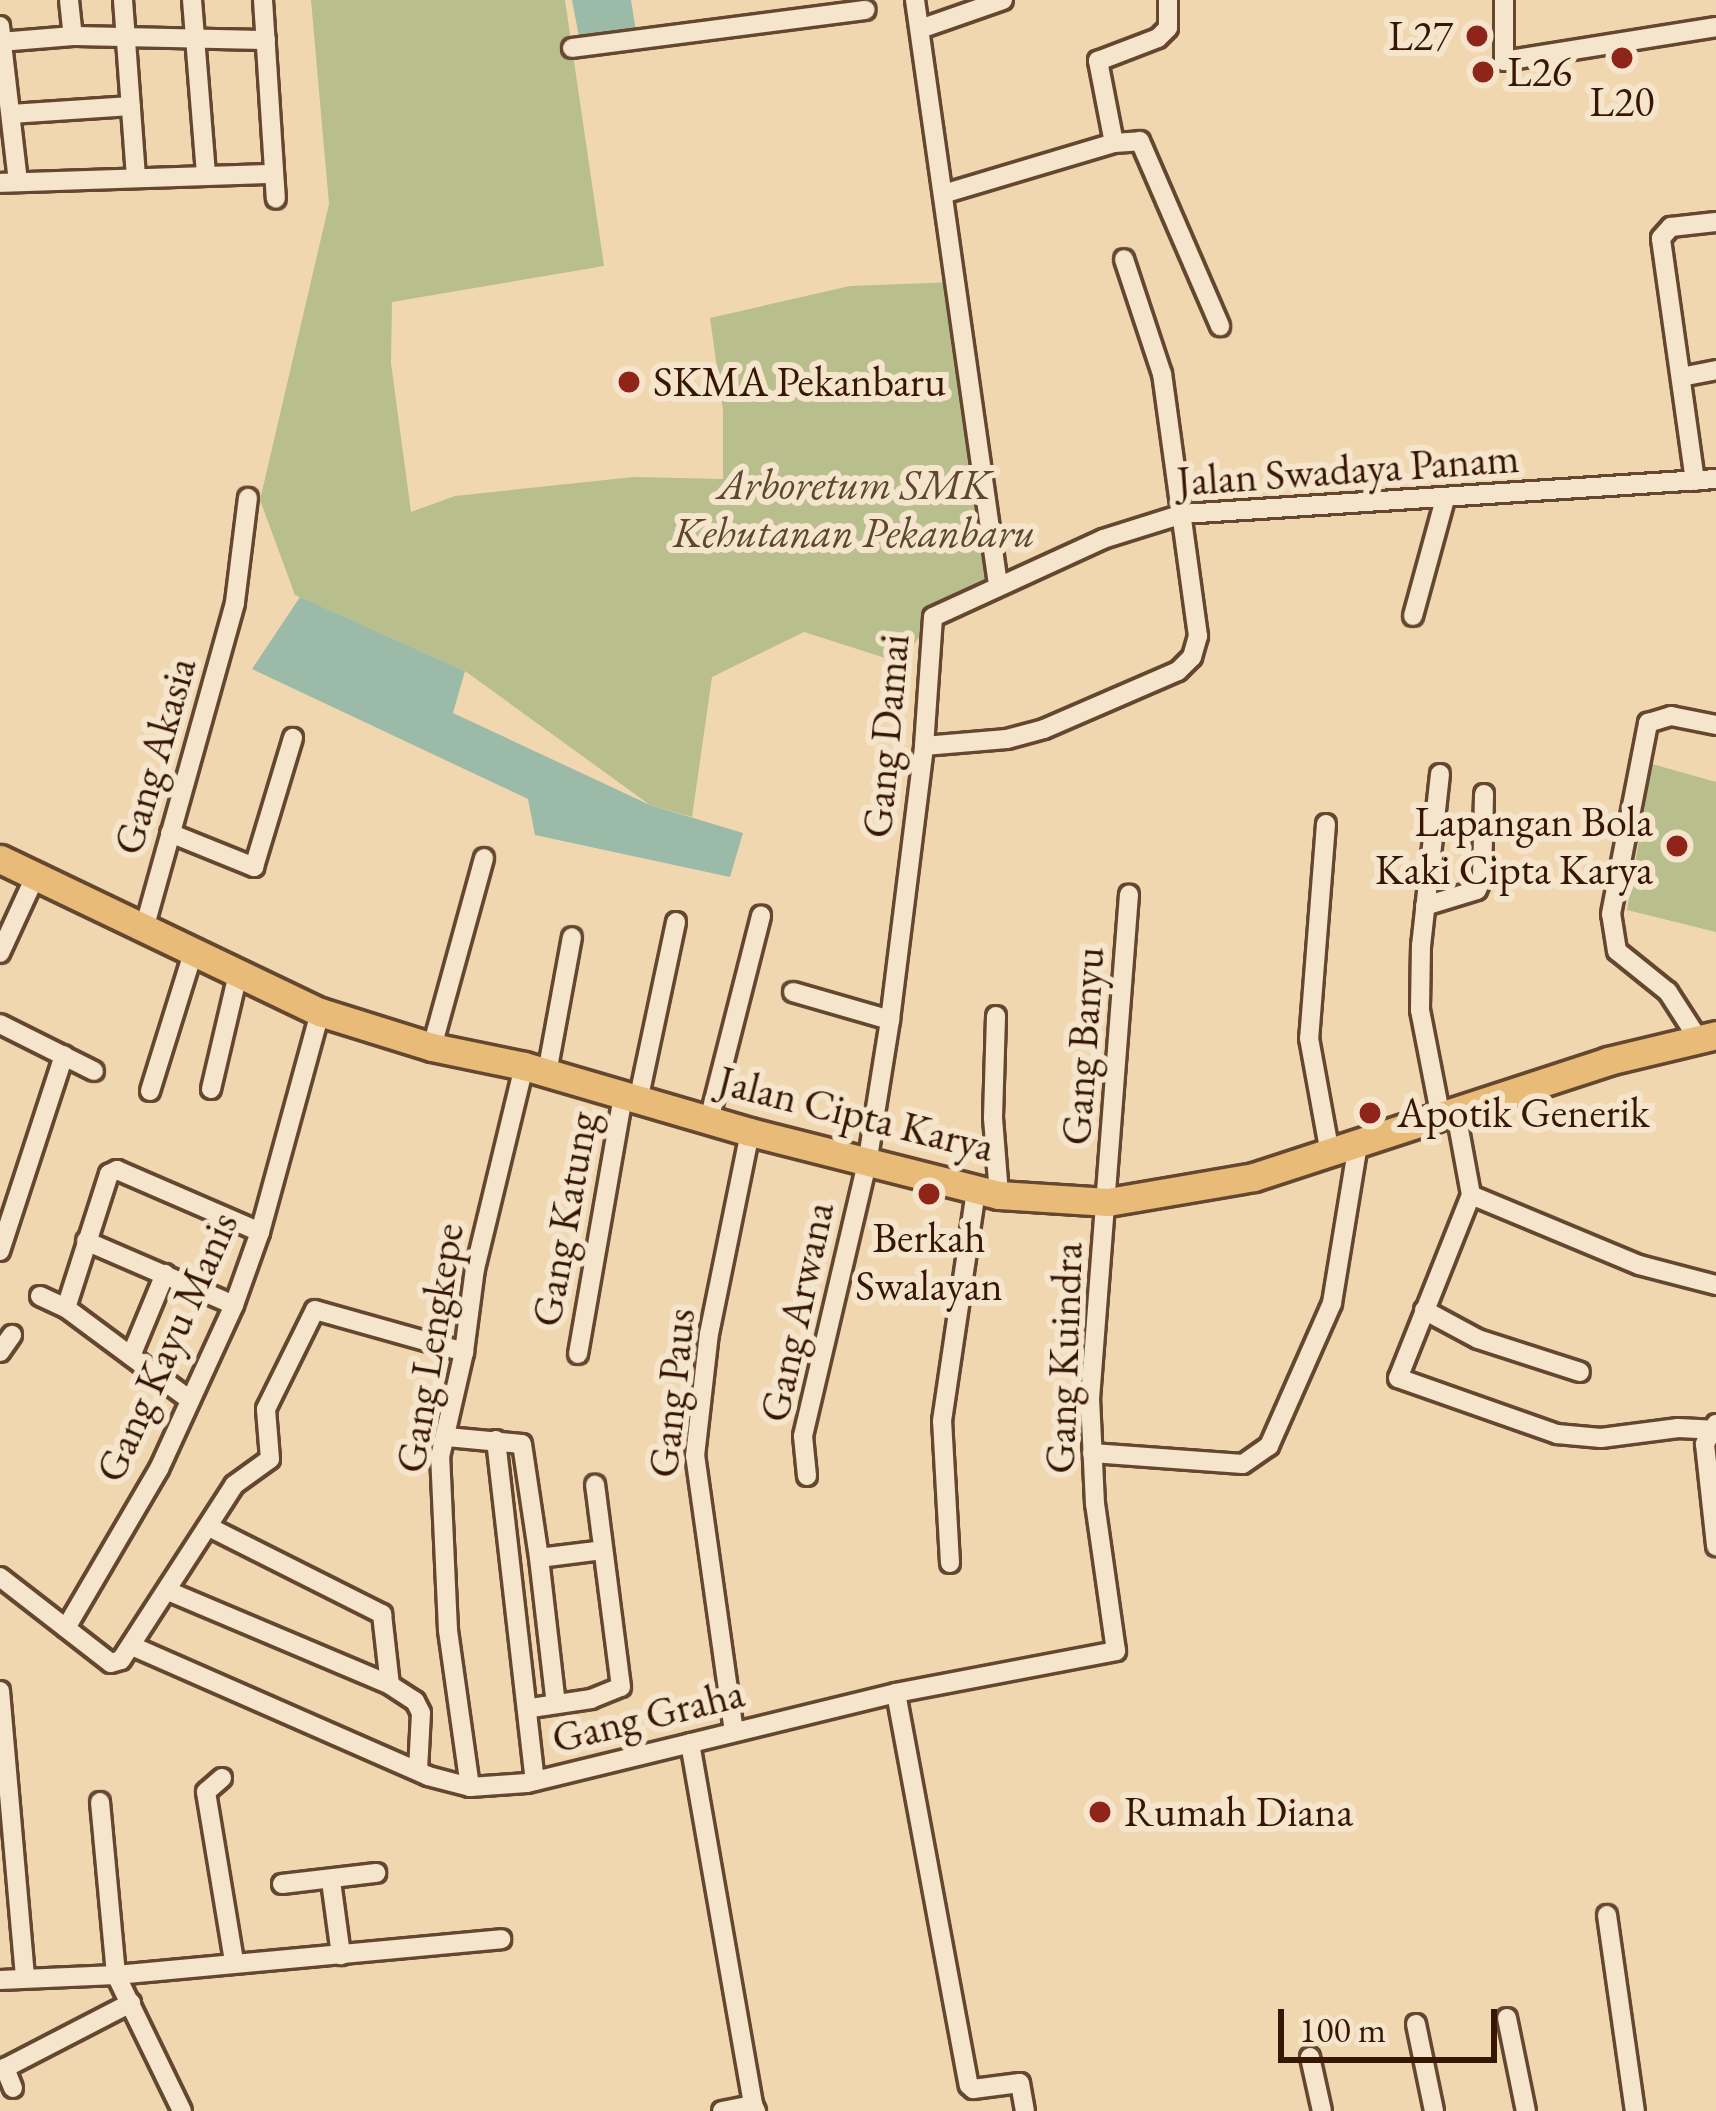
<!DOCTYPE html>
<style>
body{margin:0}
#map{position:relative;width:1716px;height:2111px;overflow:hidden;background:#f0d7b0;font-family:"EB Garamond",serif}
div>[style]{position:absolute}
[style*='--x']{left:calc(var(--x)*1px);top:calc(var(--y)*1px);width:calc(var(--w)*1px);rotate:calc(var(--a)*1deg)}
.green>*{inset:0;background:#b8be8c}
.water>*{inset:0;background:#9bbaa7}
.roads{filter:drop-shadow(3px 0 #65462f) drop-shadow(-3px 0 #65462f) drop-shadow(0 3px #65462f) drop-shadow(0 -3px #65462f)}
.street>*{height:18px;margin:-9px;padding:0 9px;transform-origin:9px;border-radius:9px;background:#f5e5cc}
.primary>*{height:27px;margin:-13.5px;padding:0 13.5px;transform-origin:13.5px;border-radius:13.5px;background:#e8bc78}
.dots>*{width:33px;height:33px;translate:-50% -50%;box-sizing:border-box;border:6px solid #f5e5cc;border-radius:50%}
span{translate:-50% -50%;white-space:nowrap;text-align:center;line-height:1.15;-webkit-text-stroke:12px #f5e5cc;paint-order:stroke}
.poi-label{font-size:42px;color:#371604}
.right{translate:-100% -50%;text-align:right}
.left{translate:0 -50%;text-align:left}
.street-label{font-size:42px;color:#371604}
.park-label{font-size:42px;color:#5e482d;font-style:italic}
.scale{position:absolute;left:1278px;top:2009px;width:219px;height:54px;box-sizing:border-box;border:6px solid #371604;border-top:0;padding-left:15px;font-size:36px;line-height:42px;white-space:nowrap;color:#371604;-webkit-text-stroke:9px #f5e5cc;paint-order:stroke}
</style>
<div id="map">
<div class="green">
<i style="clip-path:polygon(311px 0,565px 0,604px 266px,392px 302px,391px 363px,411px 512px,455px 496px,634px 477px,723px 479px,723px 410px,710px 318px,850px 286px,955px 282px,998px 585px,933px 617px,901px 663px,804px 632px,712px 677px,692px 817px,650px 805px,465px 671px,295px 595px,260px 500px,329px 204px)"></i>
<i style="clip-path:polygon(1652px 764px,1716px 782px,1716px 932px,1627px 910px)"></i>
</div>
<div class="water">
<i style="clip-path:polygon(572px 0,631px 0,636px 32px,580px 42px)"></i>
<i style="clip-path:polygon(300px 597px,465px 671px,453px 713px,650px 805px,743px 833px,730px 877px,535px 835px,528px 799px,252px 669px)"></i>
</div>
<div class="roads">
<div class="street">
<i style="--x:69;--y:0;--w:36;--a:84"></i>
<i style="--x:123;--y:0;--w:175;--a:85.8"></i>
<i style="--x:192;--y:0;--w:175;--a:85.4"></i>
<i style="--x:263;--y:0;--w:199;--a:86.3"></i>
<i style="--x:915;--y:0;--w:591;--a:81.92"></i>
<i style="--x:1504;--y:0;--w:61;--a:90"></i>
<i style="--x:1504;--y:61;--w:215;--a:-9.1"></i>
<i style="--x:0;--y:26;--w:156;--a:83.4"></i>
<i style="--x:920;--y:29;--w:88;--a:-19.3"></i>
<i style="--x:0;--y:42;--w:73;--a:-4.7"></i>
<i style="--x:73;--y:36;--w:193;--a:1.2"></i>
<i style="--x:572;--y:48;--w:296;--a:-7.4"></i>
<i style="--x:11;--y:114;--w:120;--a:-3.8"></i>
<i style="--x:1114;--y:143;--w:84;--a:-101"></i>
<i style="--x:1098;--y:61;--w:64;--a:-21"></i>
<i style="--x:1158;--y:38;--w:14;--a:-45"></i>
<i style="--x:1168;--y:28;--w:28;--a:-90"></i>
<i style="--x:0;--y:183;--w:274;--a:-1.9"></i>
<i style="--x:943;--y:194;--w:178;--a:-16.6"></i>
<i style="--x:1114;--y:143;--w:26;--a:-4"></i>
<i style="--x:1140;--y:141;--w:202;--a:66.6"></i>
<i style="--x:1681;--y:377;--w:36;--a:-11"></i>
<i style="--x:1695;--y:481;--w:245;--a:-98"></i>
<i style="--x:1661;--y:238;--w:15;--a:-48"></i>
<i style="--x:1671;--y:227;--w:45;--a:-6.3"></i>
<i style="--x:1413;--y:616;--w:121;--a:-74.7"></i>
<i style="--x:924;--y:746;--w:83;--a:-4.8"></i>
<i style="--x:1007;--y:739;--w:38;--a:-15"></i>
<i style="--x:1044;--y:729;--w:146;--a:-23.4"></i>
<i style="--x:1178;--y:671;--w:20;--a:-45"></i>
<i style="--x:1192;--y:657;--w:22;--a:-74"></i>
<i style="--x:1198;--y:636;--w:264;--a:-97.8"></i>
<i style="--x:1162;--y:374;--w:121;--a:-108.3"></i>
<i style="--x:1440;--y:774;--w:172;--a:96.3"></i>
<i style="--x:1421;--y:945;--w:65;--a:90.9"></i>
<i style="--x:1420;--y:1010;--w:110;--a:79"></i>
<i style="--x:1326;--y:824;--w:215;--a:94.5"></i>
<i style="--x:1309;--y:1038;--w:117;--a:79.7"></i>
<i style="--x:170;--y:833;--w:91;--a:22"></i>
<i style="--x:254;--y:867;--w:135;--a:-73.2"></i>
<i style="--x:1425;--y:906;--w:54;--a:-17.1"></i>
<i style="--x:1477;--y:890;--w:13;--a:-67"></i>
<i style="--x:1482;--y:878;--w:84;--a:-88.6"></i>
<i style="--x:144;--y:929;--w:339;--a:-74.4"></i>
<i style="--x:235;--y:602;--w:105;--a:-82.9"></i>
<i style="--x:0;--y:953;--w:84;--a:-65.3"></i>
<i style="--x:793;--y:992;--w:101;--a:16.1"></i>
<i style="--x:996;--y:1016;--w:102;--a:91.7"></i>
<i style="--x:993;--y:1118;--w:77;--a:85.5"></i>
<i style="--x:0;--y:1024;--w:105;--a:26.6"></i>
<i style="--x:1697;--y:1037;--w:54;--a:-122.8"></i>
<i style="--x:1668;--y:992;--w:65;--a:-141.2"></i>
<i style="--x:1617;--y:951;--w:37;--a:-99"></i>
<i style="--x:1611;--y:914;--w:195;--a:-79"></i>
<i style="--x:1648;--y:723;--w:24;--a:-17"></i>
<i style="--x:1671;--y:716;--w:46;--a:11.3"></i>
<i style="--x:432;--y:1047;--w:196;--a:-74.6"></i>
<i style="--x:547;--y:1073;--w:138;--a:-79.6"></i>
<i style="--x:211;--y:1089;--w:118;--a:-76.8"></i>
<i style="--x:150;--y:1091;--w:145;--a:-72.7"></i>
<i style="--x:638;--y:1101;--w:183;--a:-78"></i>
<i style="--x:1456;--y:1113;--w:83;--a:79.6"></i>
<i style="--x:1471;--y:1195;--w:197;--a:111.7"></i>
<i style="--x:1398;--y:1378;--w:169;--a:19.4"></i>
<i style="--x:1557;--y:1434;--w:44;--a:5.2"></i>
<i style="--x:1601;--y:1438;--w:78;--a:-7.4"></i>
<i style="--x:1678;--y:1428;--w:35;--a:3"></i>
<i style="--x:709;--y:1120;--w:211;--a:-75.7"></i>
<i style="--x:1471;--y:1195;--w:182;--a:22.6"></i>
<i style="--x:1639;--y:1265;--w:80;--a:14.6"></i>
<i style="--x:86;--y:1241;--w:161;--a:23.4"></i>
<i style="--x:0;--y:1251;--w:206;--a:-71.9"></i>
<i style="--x:40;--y:1296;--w:29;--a:25"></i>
<i style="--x:66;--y:1308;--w:154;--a:36.6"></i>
<i style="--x:66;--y:1308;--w:141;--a:-72.2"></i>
<i style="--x:109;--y:1174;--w:9;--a:-27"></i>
<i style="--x:117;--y:1170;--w:156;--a:23.4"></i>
<i style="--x:1424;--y:1310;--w:61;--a:28.2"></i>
<i style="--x:1478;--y:1339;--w:107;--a:17.9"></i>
<i style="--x:0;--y:1352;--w:21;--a:-55"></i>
<i style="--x:578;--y:1354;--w:261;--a:-80.1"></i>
<i style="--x:131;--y:1356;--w:89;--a:-67.5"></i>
<i style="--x:1716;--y:1424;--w:23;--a:119"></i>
<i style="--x:1705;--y:1444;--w:103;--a:83.8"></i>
<i style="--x:447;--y:1437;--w:75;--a:5.3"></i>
<i style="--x:522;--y:1444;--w:115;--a:81.5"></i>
<i style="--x:539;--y:1558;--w:64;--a:-7.1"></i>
<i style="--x:496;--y:1440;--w:343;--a:83.5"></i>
<i style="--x:1092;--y:1453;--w:151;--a:4.2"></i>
<i style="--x:1243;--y:1464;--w:32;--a:-35"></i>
<i style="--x:1269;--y:1446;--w:156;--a:-66.2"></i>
<i style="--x:1332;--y:1303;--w:161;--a:-80.7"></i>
<i style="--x:807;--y:1476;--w:40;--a:-95.7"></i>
<i style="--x:803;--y:1436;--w:279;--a:-76.8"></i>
<i style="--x:867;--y:1164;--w:146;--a:-80.9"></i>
<i style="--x:890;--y:1020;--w:276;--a:-82.9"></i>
<i style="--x:924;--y:746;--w:129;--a:-86"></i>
<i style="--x:933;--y:617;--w:187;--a:-24.6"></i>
<i style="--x:1103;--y:539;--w:84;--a:-17.4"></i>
<i style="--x:1183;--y:514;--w:534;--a:-3.76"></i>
<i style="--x:209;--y:1527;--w:194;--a:26.7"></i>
<i style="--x:382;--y:1614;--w:71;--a:83.6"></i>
<i style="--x:390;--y:1685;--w:30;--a:33"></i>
<i style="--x:415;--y:1701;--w:13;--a:63"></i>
<i style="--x:421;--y:1713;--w:57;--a:93"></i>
<i style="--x:539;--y:1558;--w:147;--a:83.4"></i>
<i style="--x:950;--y:1563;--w:142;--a:-93.2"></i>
<i style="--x:942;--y:1421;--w:233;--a:-81.6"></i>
<i style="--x:0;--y:1577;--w:140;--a:37.8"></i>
<i style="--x:111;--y:1663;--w:10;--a:-17"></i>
<i style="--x:121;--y:1660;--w:208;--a:-57.1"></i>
<i style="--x:234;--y:1485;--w:44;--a:-35.8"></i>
<i style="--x:270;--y:1459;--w:50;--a:-94.6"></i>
<i style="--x:266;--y:1409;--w:110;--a:-63.7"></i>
<i style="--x:315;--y:1310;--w:155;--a:15.7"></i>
<i style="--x:168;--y:1591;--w:241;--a:22.9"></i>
<i style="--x:66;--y:1628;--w:184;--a:-59.7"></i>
<i style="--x:159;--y:1469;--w:180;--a:-65.4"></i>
<i style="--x:234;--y:1305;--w:77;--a:-70.4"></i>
<i style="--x:260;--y:1232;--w:228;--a:-74.7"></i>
<i style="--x:132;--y:1646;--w:323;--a:23.7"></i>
<i style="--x:428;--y:1776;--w:43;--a:14.7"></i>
<i style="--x:470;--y:1787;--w:57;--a:-4"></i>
<i style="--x:527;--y:1783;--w:380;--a:-13.7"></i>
<i style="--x:896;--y:1693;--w:224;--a:-10.8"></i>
<i style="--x:1116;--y:1651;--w:148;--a:-98.1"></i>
<i style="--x:1095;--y:1504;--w:105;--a:-92.7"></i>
<i style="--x:1090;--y:1399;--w:506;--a:-85.58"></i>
<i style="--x:0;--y:1691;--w:287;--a:85"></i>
<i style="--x:896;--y:1693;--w:399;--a:79.5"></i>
<i style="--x:969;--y:2085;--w:6;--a:45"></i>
<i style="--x:973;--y:2089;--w:47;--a:-7.3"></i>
<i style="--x:1020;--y:2083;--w:28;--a:80"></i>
<i style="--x:531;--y:1708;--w:61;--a:-8.5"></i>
<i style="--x:591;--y:1699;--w:32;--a:-22"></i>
<i style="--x:621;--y:1687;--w:204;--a:-97.3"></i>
<i style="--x:734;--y:1732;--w:279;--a:-98"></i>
<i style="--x:695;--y:1456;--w:123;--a:-83.5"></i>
<i style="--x:709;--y:1334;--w:206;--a:-78.5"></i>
<i style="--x:690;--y:1743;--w:367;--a:80.1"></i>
<i style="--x:222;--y:1778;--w:21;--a:139"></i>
<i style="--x:206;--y:1792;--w:172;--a:80.6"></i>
<i style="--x:470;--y:1787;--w:159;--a:-98"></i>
<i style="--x:448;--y:1630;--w:173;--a:-92.6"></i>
<i style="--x:440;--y:1457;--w:108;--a:-77.1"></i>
<i style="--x:464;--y:1352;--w:84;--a:-82.5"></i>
<i style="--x:475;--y:1269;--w:209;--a:-76.4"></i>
<i style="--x:100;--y:1802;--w:174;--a:84.7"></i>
<i style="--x:116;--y:1975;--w:151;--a:64.1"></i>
<i style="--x:331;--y:1881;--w:75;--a:82.3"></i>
<i style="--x:282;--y:1884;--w:95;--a:-6.7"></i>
<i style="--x:1607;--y:1915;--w:198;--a:81.9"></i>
<i style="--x:0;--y:1980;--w:116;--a:-2.5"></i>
<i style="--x:116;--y:1975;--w:387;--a:-5.3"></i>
<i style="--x:1507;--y:2018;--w:95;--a:78.5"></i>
<i style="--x:1416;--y:2024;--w:89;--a:78.3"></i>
<i style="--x:1310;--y:2057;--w:55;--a:77.5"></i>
<i style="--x:13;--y:2088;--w:22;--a:-112"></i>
<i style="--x:5;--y:2068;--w:142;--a:-27.3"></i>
<i style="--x:722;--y:2111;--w:32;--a:-11"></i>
<i style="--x:753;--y:2105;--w:7;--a:63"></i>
</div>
<div class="primary">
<i style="--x:0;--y:859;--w:355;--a:25.6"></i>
<i style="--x:320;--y:1012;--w:117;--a:17.4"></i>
<i style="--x:432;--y:1047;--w:94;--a:11.7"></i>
<i style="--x:524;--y:1066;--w:235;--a:16.3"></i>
<i style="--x:750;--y:1132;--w:257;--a:14.2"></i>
<i style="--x:999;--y:1195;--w:109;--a:3.7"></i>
<i style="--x:1108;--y:1202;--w:148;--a:-9.7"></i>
<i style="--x:1254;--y:1177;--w:373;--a:-18.1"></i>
<i style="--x:1608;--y:1061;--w:111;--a:-13.5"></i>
</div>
</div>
<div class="dots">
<i style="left:1477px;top:36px;background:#8f2418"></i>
<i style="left:1622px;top:58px;background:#8f2418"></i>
<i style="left:1483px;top:72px;background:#8f2418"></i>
<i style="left:629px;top:382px;background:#8f2418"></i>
<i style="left:1677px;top:846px;background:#8f2418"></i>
<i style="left:1370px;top:1113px;background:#8f2418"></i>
<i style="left:929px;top:1194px;background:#8f2418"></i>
<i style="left:1100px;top:1812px;background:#8f2418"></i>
</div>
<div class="poi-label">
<span class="right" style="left:1453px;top:36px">L27</span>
<span class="left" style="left:1507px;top:72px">L26</span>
<span style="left:1622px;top:102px">L20</span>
<span class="left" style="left:653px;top:382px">SKMA Pekanbaru</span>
<span class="right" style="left:1653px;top:846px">Lapangan Bola<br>Kaki Cipta Karya</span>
<span class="left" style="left:1397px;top:1113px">Apotik Generik</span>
<span style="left:929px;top:1262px">Berkah<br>Swalayan</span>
<span class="left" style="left:1124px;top:1812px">Rumah Diana</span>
</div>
<div class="street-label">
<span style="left:1348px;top:470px;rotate:-4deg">Jalan Swadaya Panam</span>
<span style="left:886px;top:736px;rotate:-85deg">Gang Damai</span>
<span style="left:155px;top:756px;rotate:-74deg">Gang Akasia</span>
<span style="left:1083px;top:1046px;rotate:-86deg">Gang Banyu</span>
<span style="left:856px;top:1114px;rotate:14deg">Jalan Cipta Karya</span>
<span style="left:565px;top:1219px;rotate:-80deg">Gang Katung</span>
<span style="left:797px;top:1312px;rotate:-78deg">Gang Arwana</span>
<span style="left:167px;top:1347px;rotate:-66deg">Gang Kayu Manis</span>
<span style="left:430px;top:1348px;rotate:-81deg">Gang Lengkepe</span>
<span style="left:1064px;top:1358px;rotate:-88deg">Gang Kuindra</span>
<span style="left:672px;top:1393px;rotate:-84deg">Gang Paus</span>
<span style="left:648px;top:1716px;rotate:-14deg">Gang Graha</span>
</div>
<div class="park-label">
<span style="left:854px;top:509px">Arboretum SMK<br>Kehutanan Pekanbaru</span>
</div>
<div class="scale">100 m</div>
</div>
